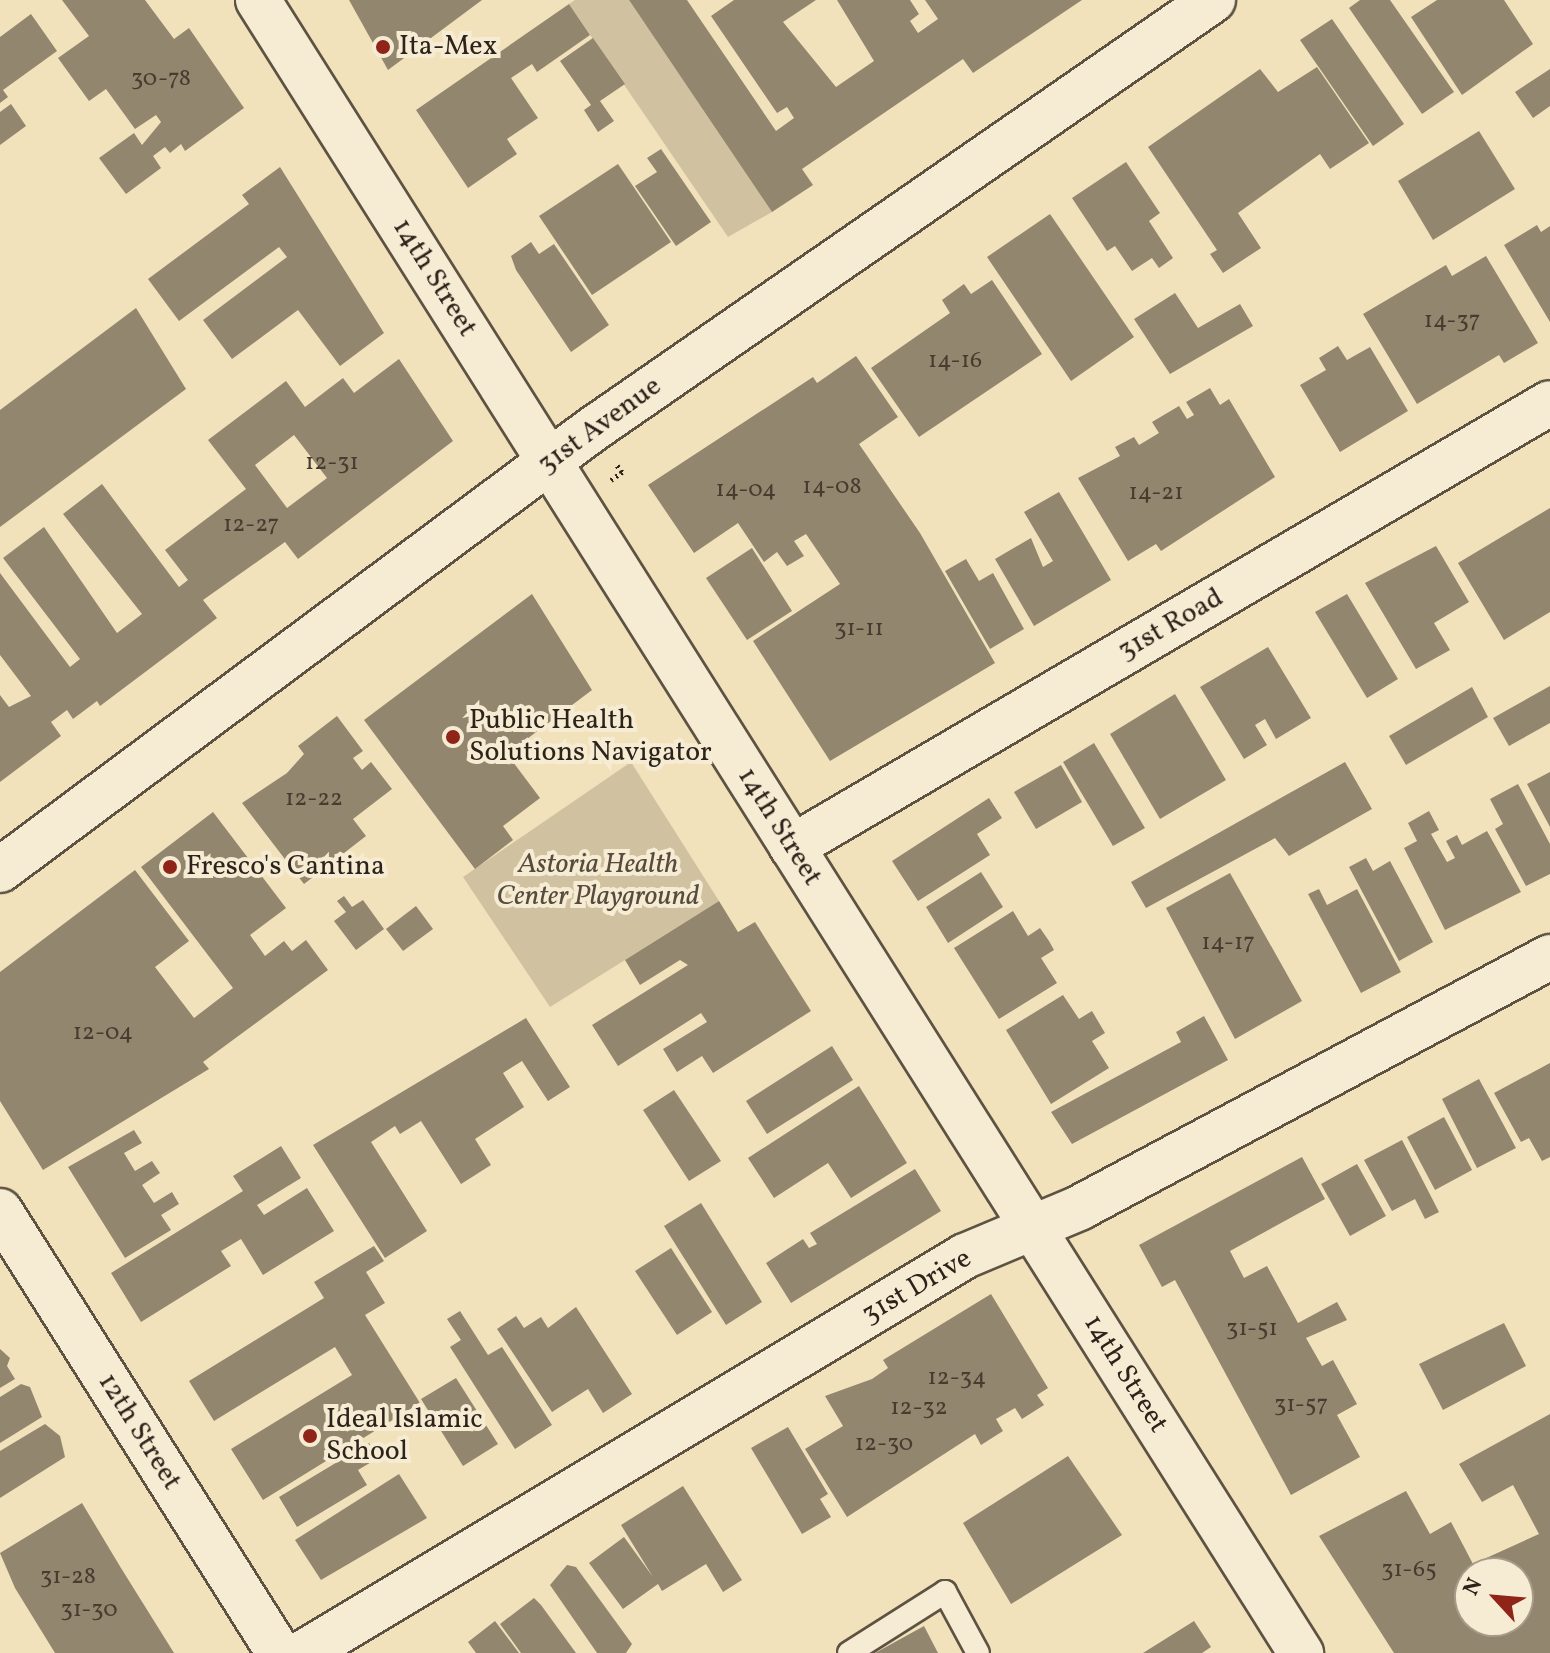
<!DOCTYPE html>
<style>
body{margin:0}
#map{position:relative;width:1550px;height:1653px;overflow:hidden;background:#f1e2bb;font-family:Vollkorn,serif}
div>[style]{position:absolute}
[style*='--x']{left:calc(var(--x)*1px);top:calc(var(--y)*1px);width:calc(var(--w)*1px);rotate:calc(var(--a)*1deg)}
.green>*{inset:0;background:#d0c2a0}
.building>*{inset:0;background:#93866e}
.path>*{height:5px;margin-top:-2.5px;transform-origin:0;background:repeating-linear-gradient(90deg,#2d231b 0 2px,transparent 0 6px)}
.roads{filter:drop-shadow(2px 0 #5e5343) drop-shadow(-2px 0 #5e5343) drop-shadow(0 2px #5e5343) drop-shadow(0 -2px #5e5343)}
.service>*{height:22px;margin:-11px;padding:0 11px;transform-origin:11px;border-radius:11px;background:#f6ecd3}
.minor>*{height:44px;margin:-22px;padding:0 22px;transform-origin:22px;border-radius:22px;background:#f6ecd3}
.dots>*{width:22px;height:22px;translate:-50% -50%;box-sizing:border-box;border:4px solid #f6ecd3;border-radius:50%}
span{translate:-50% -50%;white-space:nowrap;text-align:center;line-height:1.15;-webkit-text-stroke:8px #f6ecd3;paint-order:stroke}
.number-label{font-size:24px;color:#463c30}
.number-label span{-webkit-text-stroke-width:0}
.poi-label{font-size:28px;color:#2d231b}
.left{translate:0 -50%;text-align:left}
.street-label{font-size:28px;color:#2d231b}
.park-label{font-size:28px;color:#564b3c;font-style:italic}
.north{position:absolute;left:1454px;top:1557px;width:80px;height:80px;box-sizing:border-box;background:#f6ecd3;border:2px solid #a69c89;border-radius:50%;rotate:296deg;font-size:22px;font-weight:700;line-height:32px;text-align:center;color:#2d231b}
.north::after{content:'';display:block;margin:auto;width:28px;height:36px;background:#8f2418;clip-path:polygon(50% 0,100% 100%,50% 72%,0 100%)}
</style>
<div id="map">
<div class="green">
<i style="clip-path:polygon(575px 0,629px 0,772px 212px,728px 237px,569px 4px)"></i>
<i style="clip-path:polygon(631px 762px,719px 901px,550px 1007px,463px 877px)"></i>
</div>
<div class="building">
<i style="clip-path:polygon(62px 0,145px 0,174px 39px,189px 28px,244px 108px,185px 151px,181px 144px,170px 153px,165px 147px,153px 156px,161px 168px,126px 194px,99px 158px,134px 133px,142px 145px,161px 122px,156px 115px,135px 129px,106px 89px,89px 101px,58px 58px,89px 36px)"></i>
<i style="clip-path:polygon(349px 0,482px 0,388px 70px)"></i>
<i style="clip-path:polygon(629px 0,687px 0,776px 131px,794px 118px,787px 107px,777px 113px,711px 16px,734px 0,816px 0,783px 22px,836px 87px,874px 61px,837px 0,910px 0,919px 14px,910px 21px,918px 33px,938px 19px,925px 0,1082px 0,973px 73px,963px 59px,802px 169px,813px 185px,772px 212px)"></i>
<i style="clip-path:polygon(1360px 0,1390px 0,1454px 92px,1422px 114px,1349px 8px)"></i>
<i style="clip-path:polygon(1437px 0,1504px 0,1533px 44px,1462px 95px,1411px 17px)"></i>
<i style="clip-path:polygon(569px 4px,590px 35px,537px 72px,532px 64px,511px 78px,538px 118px,507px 139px,517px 154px,468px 188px,416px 110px)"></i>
<i style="clip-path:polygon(31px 14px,57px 51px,3px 90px,8px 97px,0 103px,0 37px)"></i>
<i style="clip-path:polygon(1332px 19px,1404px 124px,1373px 146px,1300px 40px)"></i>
<i style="clip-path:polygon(593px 38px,625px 84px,600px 101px,614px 121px,598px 132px,584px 110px,591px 105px,560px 61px)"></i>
<i style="clip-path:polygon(1317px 67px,1369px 143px,1330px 169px,1320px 154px,1238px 213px,1261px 248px,1223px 273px,1210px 254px,1217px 250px,1148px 147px,1260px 69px,1278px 92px)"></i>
<i style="clip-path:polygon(1550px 69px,1550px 106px,1533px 118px,1515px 92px)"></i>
<i style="clip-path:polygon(11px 104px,26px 126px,0 145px,0 112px)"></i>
<i style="clip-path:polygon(1479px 131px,1515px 189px,1433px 240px,1398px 181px)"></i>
<i style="clip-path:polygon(661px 149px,711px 222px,676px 246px,635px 186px,657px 172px,647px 158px)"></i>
<i style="clip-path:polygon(1126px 162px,1160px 213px,1149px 221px,1173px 258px,1159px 268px,1152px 258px,1132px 271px,1115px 246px,1107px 251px,1072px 198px)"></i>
<i style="clip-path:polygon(618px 164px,671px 242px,592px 295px,539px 216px)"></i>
<i style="clip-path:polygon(280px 167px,384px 333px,340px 366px,298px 310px,232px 359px,203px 320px,287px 257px,279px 247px,179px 321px,148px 279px,249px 204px,242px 195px)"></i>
<i style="clip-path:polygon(1050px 214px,1134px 337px,1071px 381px,987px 257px)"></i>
<i style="clip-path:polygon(1537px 225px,1541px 232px,1550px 226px,1550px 322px,1504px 245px)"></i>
<i style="clip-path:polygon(531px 242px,539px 254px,554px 244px,609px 325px,571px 352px,516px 270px,511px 256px)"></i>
<i style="clip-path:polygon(1486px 256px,1538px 343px,1504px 363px,1499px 355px,1417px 404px,1363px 314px,1446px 265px,1452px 276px)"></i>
<i style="clip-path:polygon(992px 280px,1042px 354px,919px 437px,871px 368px,950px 313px,942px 300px,964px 284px,971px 294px)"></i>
<i style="clip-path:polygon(1175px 293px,1198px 328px,1240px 304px,1253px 326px,1170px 374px,1134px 319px)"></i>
<i style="clip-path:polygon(136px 308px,186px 389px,0 527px,0 410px)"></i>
<i style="clip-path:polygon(1338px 346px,1347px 360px,1370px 347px,1408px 411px,1340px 452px,1300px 385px,1326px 370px,1319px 358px)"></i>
<i style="clip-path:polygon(856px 356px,898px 417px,859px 444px,920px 533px,995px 663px,830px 761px,753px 641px,840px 584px,806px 534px,794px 541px,804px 556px,787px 566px,777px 552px,764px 562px,738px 523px,694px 553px,648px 485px,813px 377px,817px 383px)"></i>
<i style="clip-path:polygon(evenodd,399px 359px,453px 441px,298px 559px,285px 542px,203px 600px,217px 618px,100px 706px,97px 701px,73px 719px,67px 710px,51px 722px,61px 736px,0 782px,0 695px,9px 707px,31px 696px,0 655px,0 573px,70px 667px,80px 659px,3px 558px,44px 527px,117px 633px,142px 614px,63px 514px,102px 484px,179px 587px,188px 580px,165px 550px,246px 489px,208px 440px,286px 381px,305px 407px,343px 378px,354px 393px,399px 359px,294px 435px,327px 478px,287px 508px,255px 465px,294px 435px)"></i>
<i style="clip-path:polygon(1210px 388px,1220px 405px,1229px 399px,1275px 477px,1161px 551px,1156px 544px,1128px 561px,1078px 478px,1120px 456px,1115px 447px,1134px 437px,1139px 445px,1159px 433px,1152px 422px,1179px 406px,1187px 419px,1194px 415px,1186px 402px)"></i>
<i style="clip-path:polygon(1059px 492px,1111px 580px,1034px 626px,995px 559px,1031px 538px,1043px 567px,1053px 561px,1024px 512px)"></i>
<i style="clip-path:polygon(1550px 508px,1550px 612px,1504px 640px,1458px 563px)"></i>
<i style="clip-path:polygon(1436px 546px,1469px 602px,1434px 623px,1450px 650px,1416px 669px,1365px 583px)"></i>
<i style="clip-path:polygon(752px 548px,792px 611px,747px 640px,706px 578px)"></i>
<i style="clip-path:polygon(966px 559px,979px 581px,993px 573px,1024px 629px,990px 649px,945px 571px)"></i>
<i style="clip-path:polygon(532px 594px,592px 690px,507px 754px,540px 798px,503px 826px,513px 840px,475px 869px,364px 720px)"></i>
<i style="clip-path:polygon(1347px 594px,1398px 679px,1367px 698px,1315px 612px)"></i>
<i style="clip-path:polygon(1268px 647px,1311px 718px,1276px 739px,1265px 719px,1255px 725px,1267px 745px,1244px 759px,1200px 687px)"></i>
<i style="clip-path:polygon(1550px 686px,1550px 723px,1509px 746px,1493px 718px)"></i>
<i style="clip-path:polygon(1472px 687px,1488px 717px,1406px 765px,1389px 736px)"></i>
<i style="clip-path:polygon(1175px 694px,1226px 780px,1160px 819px,1110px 734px)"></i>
<i style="clip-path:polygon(337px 716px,363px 751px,353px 758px,362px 770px,371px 762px,392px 789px,353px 819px,366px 836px,304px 884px,242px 803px,287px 773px,304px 754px,298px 746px)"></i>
<i style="clip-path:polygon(1094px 743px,1145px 828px,1113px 846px,1063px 762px)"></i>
<i style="clip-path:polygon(1345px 762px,1372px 809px,1289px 856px,1275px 838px,1146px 908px,1131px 882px)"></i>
<i style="clip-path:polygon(1061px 765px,1082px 802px,1036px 829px,1014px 792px)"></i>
<i style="clip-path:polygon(1550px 772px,1550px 827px,1527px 784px)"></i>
<i style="clip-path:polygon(1518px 784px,1550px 844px,1550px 874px,1526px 886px,1495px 829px,1503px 824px,1490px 799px)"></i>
<i style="clip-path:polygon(989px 798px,1002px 818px,977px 834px,990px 855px,918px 901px,892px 861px)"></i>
<i style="clip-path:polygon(1429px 811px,1439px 830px,1431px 834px,1447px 862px,1455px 858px,1446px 841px,1457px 835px,1462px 845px,1487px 831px,1521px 892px,1445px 930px,1404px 848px,1417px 841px,1408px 823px)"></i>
<i style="clip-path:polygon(213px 812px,286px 908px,250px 935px,265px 956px,284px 941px,292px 951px,306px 940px,328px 970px,203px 1062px,209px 1069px,43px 1170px,0 1101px,0 972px,135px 870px,189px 941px,155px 967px,194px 1018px,233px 988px,141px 867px)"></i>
<i style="clip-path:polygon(1366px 858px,1373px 871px,1390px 861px,1433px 942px,1399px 961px,1349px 867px)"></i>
<i style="clip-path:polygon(981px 872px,1003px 907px,948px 943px,926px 907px)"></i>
<i style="clip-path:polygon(1230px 873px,1302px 1001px,1235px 1039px,1166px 908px)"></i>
<i style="clip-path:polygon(1319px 889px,1327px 905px,1357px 889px,1401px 972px,1361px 993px,1308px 894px)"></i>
<i style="clip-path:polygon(344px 896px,352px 907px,363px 900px,384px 929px,356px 950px,334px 921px,346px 912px,337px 901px)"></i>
<i style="clip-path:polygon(719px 901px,738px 932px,755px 922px,811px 1011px,713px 1073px,702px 1056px,677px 1072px,663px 1049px,707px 1022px,701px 1013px,618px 1066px,592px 1025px,688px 965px,680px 960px,640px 985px,625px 960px)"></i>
<i style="clip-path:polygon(416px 906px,433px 929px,403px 951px,386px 929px)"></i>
<i style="clip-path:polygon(1013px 911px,1028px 936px,1040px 928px,1049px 941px,1054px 950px,1041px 958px,1057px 983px,999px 1019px,954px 948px)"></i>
<i style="clip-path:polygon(1063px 995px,1079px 1019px,1092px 1011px,1105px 1033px,1092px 1041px,1109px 1068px,1051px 1104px,1006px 1030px)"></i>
<i style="clip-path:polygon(1204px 1016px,1228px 1060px,1072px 1144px,1051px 1112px,1181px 1042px,1176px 1032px)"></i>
<i style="clip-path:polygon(526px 1018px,570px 1087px,548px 1101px,522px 1061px,503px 1073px,524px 1107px,475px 1139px,491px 1165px,461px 1184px,421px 1121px,400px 1134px,395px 1126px,371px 1142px,427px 1231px,385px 1258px,313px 1145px)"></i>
<i style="clip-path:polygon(832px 1046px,853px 1080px,767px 1134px,746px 1101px)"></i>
<i style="clip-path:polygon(1550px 1063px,1550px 1157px,1542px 1161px,1529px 1138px,1521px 1142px,1494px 1093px)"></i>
<i style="clip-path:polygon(1479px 1079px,1516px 1148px,1477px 1168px,1442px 1099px)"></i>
<i style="clip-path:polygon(859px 1086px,907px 1163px,851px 1198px,828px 1163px,774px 1198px,748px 1158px)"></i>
<i style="clip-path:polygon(674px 1090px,721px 1161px,689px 1181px,643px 1110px)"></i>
<i style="clip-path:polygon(1444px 1117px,1472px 1170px,1435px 1190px,1407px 1137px)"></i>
<i style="clip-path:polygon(134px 1130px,142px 1143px,124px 1153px,135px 1171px,152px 1161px,160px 1173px,142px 1185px,154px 1203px,172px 1192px,179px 1204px,161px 1215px,171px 1230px,125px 1258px,68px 1167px)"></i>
<i style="clip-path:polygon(1402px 1140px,1439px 1212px,1425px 1219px,1415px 1199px,1392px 1211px,1364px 1160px)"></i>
<i style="clip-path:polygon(281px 1146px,301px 1178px,257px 1205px,264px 1215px,307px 1188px,334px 1231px,263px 1275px,241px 1239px,221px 1251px,231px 1266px,141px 1322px,111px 1273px,243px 1191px,233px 1176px)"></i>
<i style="clip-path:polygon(1302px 1157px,1325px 1199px,1230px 1251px,1244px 1278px,1267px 1266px,1298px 1323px,1337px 1302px,1347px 1320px,1306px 1338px,1322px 1366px,1333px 1360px,1357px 1404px,1337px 1415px,1360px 1457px,1291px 1495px,1175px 1280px,1162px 1287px,1139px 1245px)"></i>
<i style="clip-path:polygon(1357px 1164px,1386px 1216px,1350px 1236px,1321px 1184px)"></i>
<i style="clip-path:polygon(915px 1169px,941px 1211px,791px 1303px,766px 1263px,803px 1239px,809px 1248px,817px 1244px,810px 1233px)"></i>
<i style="clip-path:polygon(701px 1203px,762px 1302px,726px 1325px,664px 1226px)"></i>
<i style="clip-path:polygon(374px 1246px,384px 1261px,366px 1272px,385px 1303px,365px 1315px,420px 1403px,263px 1500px,231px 1449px,352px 1375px,335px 1347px,214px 1421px,189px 1381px,324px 1298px,314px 1282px)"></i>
<i style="clip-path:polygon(671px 1248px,712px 1312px,677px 1335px,635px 1271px)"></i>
<i style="clip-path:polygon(991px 1294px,1048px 1388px,1037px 1395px,1044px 1405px,1022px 1419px,1015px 1408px,996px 1419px,1003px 1431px,981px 1445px,975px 1434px,847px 1517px,805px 1449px,843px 1426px,825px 1396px,872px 1379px,888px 1368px,883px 1360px)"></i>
<i style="clip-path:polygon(576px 1307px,632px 1394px,603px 1413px,588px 1389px,552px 1412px,497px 1329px,516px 1316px,524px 1328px,541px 1317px,548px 1328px)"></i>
<i style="clip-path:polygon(460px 1311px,488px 1355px,502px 1347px,552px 1425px,515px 1449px,450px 1347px,461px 1340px,447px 1319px)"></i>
<i style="clip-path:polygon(1504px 1323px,1526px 1366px,1443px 1410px,1419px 1364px)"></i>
<i style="clip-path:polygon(0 1349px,10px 1358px,7px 1366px,15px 1379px,0 1388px)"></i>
<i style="clip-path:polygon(456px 1378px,498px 1444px,463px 1466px,421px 1399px)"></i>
<i style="clip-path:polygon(21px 1384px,30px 1387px,42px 1417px,0 1443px,0 1397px)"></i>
<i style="clip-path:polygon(evenodd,1550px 1414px,1550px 1653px,1394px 1653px,1319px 1536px,1406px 1491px,1430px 1534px,1451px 1522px,1473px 1564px,1539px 1534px,1513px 1485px,1482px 1502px,1459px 1464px,1550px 1414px,1470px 1573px,1518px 1573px,1518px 1621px,1470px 1621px,1470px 1573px)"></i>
<i style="clip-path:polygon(45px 1424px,60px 1436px,65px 1457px,0 1498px,0 1451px)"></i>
<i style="clip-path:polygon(788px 1427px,828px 1494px,820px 1499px,831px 1517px,802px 1534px,751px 1448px)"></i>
<i style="clip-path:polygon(369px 1443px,378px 1458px,358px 1470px,367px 1485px,297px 1527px,279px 1497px)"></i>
<i style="clip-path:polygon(1068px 1456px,1122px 1535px,1011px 1604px,963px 1523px)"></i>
<i style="clip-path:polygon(399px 1474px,427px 1518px,321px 1580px,295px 1540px)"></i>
<i style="clip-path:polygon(683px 1486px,742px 1580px,723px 1592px,706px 1564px,662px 1591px,658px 1584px,623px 1609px,589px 1563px,624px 1537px,653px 1577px,621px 1525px)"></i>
<i style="clip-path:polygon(82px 1503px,121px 1568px,174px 1653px,55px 1653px,15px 1588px,0 1553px)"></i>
<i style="clip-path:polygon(567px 1565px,576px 1567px,632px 1644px,626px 1653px,597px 1653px,550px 1585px)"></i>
<i style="clip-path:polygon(534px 1598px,541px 1605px,576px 1653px,521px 1653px,500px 1624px)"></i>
<i style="clip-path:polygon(495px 1621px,519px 1653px,476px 1653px,468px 1642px)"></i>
<i style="clip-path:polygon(1194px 1621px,1211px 1647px,1202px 1653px,1143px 1653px)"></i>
<i style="clip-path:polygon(924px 1626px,938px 1653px,875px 1653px)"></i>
</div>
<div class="path">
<i style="--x:611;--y:480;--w:14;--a:-36"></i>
<i style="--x:622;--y:472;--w:9;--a:-126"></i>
</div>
<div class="roads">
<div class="service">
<i style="--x:849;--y:1653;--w:114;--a:-32.4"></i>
<i style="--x:945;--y:1592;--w:69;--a:61.6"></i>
</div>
<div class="minor">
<i style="--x:258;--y:0;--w:1955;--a:57.75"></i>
<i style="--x:792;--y:847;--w:878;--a:-30.36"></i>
<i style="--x:0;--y:870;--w:739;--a:-36.64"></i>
<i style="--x:593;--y:429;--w:754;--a:-34.68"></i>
<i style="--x:0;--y:1211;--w:523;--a:57.74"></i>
<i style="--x:303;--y:1653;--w:772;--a:-30.95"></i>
<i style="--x:965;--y:1256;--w:124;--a:-22.8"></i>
<i style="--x:1079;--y:1208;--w:534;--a:-28.05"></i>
</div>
</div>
<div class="dots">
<i style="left:383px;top:47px;background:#8f2418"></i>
<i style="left:453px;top:737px;background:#8f2418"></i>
<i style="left:170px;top:867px;background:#8f2418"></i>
<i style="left:310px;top:1436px;background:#8f2418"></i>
</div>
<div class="number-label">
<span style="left:161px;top:80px">30-78</span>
<span style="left:1452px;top:322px">14-37</span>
<span style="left:955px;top:362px">14-16</span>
<span style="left:332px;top:464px">12-31</span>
<span style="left:832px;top:488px">14-08</span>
<span style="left:746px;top:491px">14-04</span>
<span style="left:1156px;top:494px">14-21</span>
<span style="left:251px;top:526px">12-27</span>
<span style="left:859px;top:630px">31-11</span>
<span style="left:314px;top:800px">12-22</span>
<span style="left:1228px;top:944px">14-17</span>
<span style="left:103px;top:1034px">12-04</span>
<span style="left:1252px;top:1330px">31-51</span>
<span style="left:957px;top:1379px">12-34</span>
<span style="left:1301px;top:1406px">31-57</span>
<span style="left:919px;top:1409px">12-32</span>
<span style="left:884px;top:1445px">12-30</span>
<span style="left:1409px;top:1571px">31-65</span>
<span style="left:68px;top:1578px">31-28</span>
<span style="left:89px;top:1611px">31-30</span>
</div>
<div class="poi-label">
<span class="left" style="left:399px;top:47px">Ita-Mex</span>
<span class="left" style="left:469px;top:737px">Public Health<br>Solutions Navigator</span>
<span class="left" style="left:186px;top:867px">Fresco's Cantina</span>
<span class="left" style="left:326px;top:1436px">Ideal Islamic<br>School</span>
</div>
<div class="street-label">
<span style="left:434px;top:278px;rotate:58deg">14th Street</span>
<span style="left:600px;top:426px;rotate:-36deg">31st Avenue</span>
<span style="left:1171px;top:625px;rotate:-30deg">31st Road</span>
<span style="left:779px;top:827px;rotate:58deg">14th Street</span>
<span style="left:917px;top:1287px;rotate:-30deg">31st Drive</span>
<span style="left:1125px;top:1374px;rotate:58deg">14th Street</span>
<span style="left:139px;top:1432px;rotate:58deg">12th Street</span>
</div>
<div class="park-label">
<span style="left:598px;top:881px">Astoria Health<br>Center Playground</span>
</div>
<div class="north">N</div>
</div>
